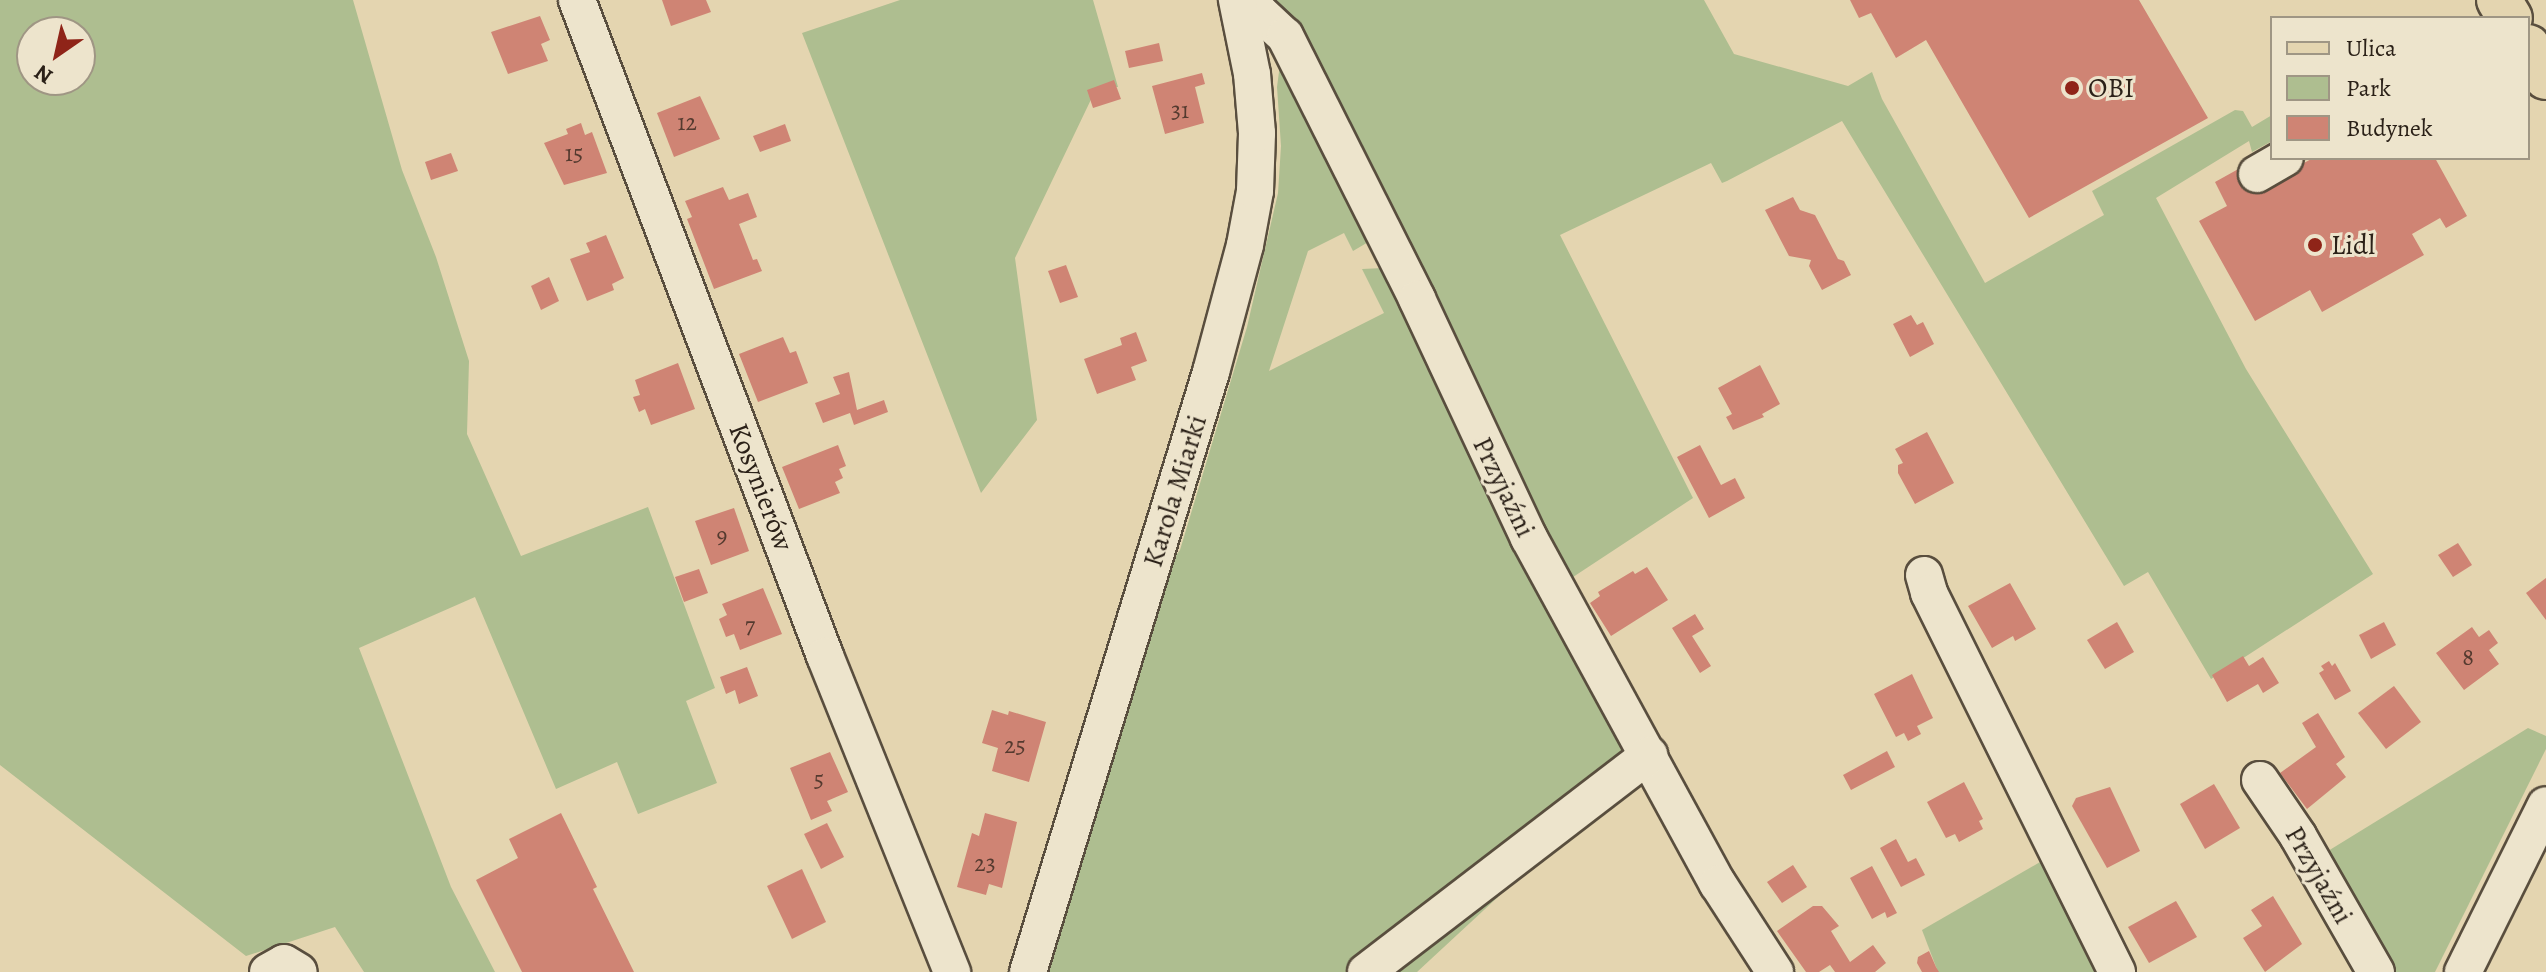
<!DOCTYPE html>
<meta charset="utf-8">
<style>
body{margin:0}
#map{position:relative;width:2546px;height:972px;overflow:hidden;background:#e4d5b0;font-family:Alegreya,serif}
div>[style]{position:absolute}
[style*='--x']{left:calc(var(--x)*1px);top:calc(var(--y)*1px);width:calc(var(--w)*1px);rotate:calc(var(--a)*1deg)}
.green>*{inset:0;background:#aebe90}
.building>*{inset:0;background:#cf8474}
.roads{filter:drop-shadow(2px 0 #594e3e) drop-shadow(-2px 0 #594e3e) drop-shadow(0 2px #594e3e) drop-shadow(0 -2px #594e3e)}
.minor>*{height:36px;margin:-18px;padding:0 18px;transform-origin:18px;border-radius:18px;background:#ede4cc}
.major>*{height:44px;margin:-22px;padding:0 22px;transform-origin:22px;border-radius:22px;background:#e4d5b0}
.dots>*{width:22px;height:22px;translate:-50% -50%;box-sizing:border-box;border:4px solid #ede4cc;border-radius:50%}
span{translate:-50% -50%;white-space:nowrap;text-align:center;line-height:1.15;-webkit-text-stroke:6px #ede4cc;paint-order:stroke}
.number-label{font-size:24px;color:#543a2f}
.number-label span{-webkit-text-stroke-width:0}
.poi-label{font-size:28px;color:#2b2118}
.left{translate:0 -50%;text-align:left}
.street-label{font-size:28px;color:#2b2118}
.legend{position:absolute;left:2270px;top:16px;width:260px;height:144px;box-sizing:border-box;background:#ede4cc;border:2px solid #9f9684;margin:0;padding:10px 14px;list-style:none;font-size:24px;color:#2b2118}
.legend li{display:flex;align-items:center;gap:16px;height:40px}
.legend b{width:40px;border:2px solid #9f9684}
.north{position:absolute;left:16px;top:16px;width:80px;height:80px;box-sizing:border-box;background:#ede4cc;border:2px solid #9f9684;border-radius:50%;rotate:214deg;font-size:22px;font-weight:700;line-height:32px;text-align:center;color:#2b2118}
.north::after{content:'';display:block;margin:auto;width:28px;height:36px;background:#8f2418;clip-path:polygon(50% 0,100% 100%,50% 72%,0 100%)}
</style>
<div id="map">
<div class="green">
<i style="clip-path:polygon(evenodd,0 0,353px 0,402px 170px,436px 257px,469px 361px,467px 434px,521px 556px,648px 507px,715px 688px,686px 701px,717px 783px,638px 814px,617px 762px,556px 789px,475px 597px,359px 648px,451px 887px,495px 972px,364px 972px,335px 927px,246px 956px,0 765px,0 0,32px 32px,80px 32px,80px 80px,32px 80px,32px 32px)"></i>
<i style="clip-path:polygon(900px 0,1093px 0,1118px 87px,1097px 87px,1015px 258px,1037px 420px,981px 493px,802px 33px)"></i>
<i style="clip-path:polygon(1272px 0,1704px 0,1734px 54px,1848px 86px,1872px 72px,1882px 99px,1985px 283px,2104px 215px,2092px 191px,2235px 110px,2243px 111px,2252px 127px,2272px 115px,2272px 141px,2252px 152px,2249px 141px,2156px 198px,2246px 369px,2373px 574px,2211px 679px,2148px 572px,2124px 586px,1842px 121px,1727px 181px,1722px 183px,1711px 163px,1560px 235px,1693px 498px,1567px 581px)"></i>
<i style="clip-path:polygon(1282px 49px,1370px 241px,1353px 251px,1344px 233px,1308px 251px,1269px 371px,1384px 313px,1362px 269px,1383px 268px,1629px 750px,1484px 873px,1498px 897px,1417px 972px,1046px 972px,1169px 565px,1180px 550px,1247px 327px,1278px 193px,1281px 146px,1277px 87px)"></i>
<i style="clip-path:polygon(2528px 728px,2546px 736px,2546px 749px,2435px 972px,2393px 972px,2328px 851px)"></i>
<i style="clip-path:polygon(2047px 858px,2098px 972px,1938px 972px,1922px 930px)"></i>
</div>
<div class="building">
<i style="clip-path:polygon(662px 0,706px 0,711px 12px,671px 26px)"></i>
<i style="clip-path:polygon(1850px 0,2139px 0,2208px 118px,2029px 218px,1926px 40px,1896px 58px,1871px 13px,1859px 18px)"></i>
<i style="clip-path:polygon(540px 16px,550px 40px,541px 44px,548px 61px,508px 74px,491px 32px)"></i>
<i style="clip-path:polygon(1159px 43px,1163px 61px,1129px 68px,1125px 51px)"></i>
<i style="clip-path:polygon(1202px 73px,1205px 84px,1195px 87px,1204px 123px,1165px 134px,1152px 86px)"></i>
<i style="clip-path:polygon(1114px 80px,1121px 99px,1093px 108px,1087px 90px)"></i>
<i style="clip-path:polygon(700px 96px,720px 139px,674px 157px,657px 113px)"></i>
<i style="clip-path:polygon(581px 123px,585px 135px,592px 132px,607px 173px,564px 185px,544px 143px,568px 134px,566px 129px)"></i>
<i style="clip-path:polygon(785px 124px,791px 141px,760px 152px,753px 136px)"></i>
<i style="clip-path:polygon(451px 153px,458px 171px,431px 180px,425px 162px)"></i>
<i style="clip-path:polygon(2313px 158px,2435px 158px,2467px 216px,2446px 228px,2440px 218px,2412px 234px,2424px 255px,2322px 312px,2310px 290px,2255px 321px,2199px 221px,2227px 206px,2215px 182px,2251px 162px,2264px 185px)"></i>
<i style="clip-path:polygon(723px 187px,729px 200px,748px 193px,757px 217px,739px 224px,753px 260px,757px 259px,762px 271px,714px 289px,687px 219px,692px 217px,685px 201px)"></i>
<i style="clip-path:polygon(1793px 197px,1800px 210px,1815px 215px,1838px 259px,1844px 261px,1851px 275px,1822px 290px,1809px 266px,1811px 260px,1789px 256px,1765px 210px)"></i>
<i style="clip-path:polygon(606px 235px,624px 278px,612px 284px,614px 290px,587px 301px,570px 259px,590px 252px,586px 243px)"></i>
<i style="clip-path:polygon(1066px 265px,1078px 297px,1060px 303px,1048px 271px)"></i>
<i style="clip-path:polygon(549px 277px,559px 301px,541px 310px,531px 286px)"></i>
<i style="clip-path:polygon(1911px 315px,1917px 325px,1923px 322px,1934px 344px,1910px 357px,1893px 324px)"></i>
<i style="clip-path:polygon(1136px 332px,1147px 361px,1131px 367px,1136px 380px,1097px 394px,1084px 359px,1122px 345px,1120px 338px)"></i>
<i style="clip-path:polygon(783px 337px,790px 353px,796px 351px,808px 383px,758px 402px,739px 354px)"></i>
<i style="clip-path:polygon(678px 363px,695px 409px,651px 425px,645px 409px,639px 412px,633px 397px,640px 395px,635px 380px)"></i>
<i style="clip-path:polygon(1760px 365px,1780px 404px,1762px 414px,1764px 417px,1733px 430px,1726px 417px,1732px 414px,1718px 388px)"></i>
<i style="clip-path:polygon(849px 372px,857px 410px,884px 400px,888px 412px,854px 425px,850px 413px,823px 423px,815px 403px,840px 394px,833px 377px)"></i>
<i style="clip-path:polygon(1927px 432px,1954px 483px,1915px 504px,1898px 473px,1898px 465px,1903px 463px,1895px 449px)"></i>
<i style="clip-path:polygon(838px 445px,846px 466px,839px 469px,843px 478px,835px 482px,840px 493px,799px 509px,782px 467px)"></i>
<i style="clip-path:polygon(1700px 445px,1721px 485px,1735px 478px,1745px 498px,1709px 518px,1677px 457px)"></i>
<i style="clip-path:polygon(734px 508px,749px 551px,711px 565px,695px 521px)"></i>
<i style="clip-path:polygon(2458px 543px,2472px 565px,2453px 577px,2438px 555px)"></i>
<i style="clip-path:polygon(1647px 567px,1668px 600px,1611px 636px,1590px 603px,1600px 596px,1598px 592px,1633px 571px,1635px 574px)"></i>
<i style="clip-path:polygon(699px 569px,708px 593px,684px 602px,675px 577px)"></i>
<i style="clip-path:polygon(2546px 578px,2546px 620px,2526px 593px)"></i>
<i style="clip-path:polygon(2010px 583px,2036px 629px,2015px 641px,2013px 636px,1992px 648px,1968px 606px)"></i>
<i style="clip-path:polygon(763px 588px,782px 634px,740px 650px,734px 634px,726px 637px,719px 619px,727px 615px,722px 604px)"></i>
<i style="clip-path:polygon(1695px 614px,1704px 629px,1692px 636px,1711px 666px,1700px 673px,1672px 628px)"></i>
<i style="clip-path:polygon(2117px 622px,2134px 652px,2105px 669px,2087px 640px)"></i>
<i style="clip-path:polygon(2384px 622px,2396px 645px,2371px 659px,2359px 635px)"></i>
<i style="clip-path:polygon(2472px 627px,2479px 637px,2489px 630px,2498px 643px,2489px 650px,2499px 664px,2464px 690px,2436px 653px)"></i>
<i style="clip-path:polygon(2243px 656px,2249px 666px,2263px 657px,2279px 683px,2263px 693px,2258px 684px,2227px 702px,2212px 675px)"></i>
<i style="clip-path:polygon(2329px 661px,2332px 666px,2335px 663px,2351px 691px,2335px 700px,2319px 673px,2324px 670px,2321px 666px)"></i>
<i style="clip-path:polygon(747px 667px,758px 696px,739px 704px,735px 690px,726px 694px,720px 677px)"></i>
<i style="clip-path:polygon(1912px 674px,1933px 718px,1917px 726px,1921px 734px,1908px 741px,1904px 733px,1896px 737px,1874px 694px)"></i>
<i style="clip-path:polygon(2394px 686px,2421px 722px,2386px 749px,2358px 713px)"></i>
<i style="clip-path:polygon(992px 710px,1008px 715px,1009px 711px,1046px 722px,1029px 782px,992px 771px,998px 748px,982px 743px)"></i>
<i style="clip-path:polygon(2318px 713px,2345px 757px,2336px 764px,2346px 777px,2307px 809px,2280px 773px,2316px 747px,2302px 723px)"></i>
<i style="clip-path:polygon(1887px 751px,1895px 767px,1851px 790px,1843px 775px)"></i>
<i style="clip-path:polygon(830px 752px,848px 792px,827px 801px,832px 811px,811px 820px,790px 768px)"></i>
<i style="clip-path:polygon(1964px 782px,1983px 819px,1979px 821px,1983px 829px,1959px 842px,1955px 834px,1946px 838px,1927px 802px)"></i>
<i style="clip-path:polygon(2214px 784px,2240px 828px,2205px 849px,2180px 804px)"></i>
<i style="clip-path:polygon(2110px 787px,2140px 851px,2107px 868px,2072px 806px,2076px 798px)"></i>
<i style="clip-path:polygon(561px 813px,597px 887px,593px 889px,634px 972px,522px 972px,476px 880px,518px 858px,509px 839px)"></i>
<i style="clip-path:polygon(985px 813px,1017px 822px,1002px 888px,989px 884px,986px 895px,957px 887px,972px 833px,979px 836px)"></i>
<i style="clip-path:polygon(827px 823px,844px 857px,821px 869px,804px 834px)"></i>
<i style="clip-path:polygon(1896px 839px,1908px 862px,1916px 858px,1925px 875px,1901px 887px,1880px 848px)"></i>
<i style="clip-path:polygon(1793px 865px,1807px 887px,1782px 903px,1767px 882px)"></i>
<i style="clip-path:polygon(1872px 866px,1897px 913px,1887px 918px,1885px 912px,1872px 919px,1850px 878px)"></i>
<i style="clip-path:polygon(802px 869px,826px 922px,792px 939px,767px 886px)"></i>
<i style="clip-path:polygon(2273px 896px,2302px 944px,2265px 972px,2243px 938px,2262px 926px,2251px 910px)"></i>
<i style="clip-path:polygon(2176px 901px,2197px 937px,2149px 963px,2128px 927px)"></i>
<i style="clip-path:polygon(1813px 906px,1822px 906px,1839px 926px,1831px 931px,1850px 962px,1873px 945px,1886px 963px,1875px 972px,1835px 972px,1830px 965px,1819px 972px,1806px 972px,1777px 931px)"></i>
<i style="clip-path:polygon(1929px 951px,1936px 967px,1939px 972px,1922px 972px,1917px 963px,1918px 957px)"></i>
</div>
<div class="roads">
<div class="minor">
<i style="--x:577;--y:0;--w:701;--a:69.29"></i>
<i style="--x:825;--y:656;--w:341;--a:68.1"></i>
<i style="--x:1240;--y:12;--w:20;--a:3"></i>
<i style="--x:1260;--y:13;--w:34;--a:43"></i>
<i style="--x:1285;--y:36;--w:294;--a:63.3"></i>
<i style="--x:1417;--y:299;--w:264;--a:64.9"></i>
<i style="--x:1529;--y:538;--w:394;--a:61.4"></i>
<i style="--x:1718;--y:884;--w:105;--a:57.1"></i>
<i style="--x:2257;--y:174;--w:32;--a:-30"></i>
<i style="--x:1924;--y:575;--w:19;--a:74"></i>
<i style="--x:1929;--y:593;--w:423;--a:63.6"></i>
<i style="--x:2260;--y:780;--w:68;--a:55.8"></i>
<i style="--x:2298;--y:836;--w:157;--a:60.2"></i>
<i style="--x:268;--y:972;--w:18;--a:-29"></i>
<i style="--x:284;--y:963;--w:17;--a:31"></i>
<i style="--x:1028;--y:972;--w:627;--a:-73.04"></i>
<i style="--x:1211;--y:372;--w:131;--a:-75"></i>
<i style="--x:1245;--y:245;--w:55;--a:-79.5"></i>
<i style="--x:1255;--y:191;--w:58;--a:-88"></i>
<i style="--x:1257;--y:133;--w:59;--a:-94.8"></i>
<i style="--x:1252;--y:74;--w:76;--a:-101.5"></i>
<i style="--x:1366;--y:972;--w:357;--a:-37.5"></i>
<i style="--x:2463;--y:972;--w:186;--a:-63.6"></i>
</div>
<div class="major">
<i style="--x:2499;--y:0;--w:21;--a:59"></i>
<i style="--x:2528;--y:47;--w:35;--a:59"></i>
</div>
</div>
<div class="dots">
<i style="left:2072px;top:88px;background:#8f2418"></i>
<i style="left:2315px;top:245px;background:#8f2418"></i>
</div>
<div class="number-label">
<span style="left:1180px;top:111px">31</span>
<span style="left:687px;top:123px">12</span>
<span style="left:574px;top:154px">15</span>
<span style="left:722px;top:536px">9</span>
<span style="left:750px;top:626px">7</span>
<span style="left:2468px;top:658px">8</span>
<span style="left:1015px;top:746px">25</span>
<span style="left:819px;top:780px">5</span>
<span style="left:985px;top:864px">23</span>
</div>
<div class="poi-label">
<span class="left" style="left:2088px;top:88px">OBI</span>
<span class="left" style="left:2331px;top:245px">Lidl</span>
</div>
<div class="street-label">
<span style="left:761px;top:487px;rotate:69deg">Kosynierów</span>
<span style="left:1504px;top:487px;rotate:64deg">Przyjaźni</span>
<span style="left:1175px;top:491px;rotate:-73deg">Karola Miarki</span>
<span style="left:2319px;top:875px;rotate:60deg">Przyjaźni</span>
</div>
<ul class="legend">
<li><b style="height:10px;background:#e4d5b0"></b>Ulica</li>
<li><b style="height:22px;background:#aebe90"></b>Park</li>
<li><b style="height:22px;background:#cf8474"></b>Budynek</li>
</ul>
<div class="north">N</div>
</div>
